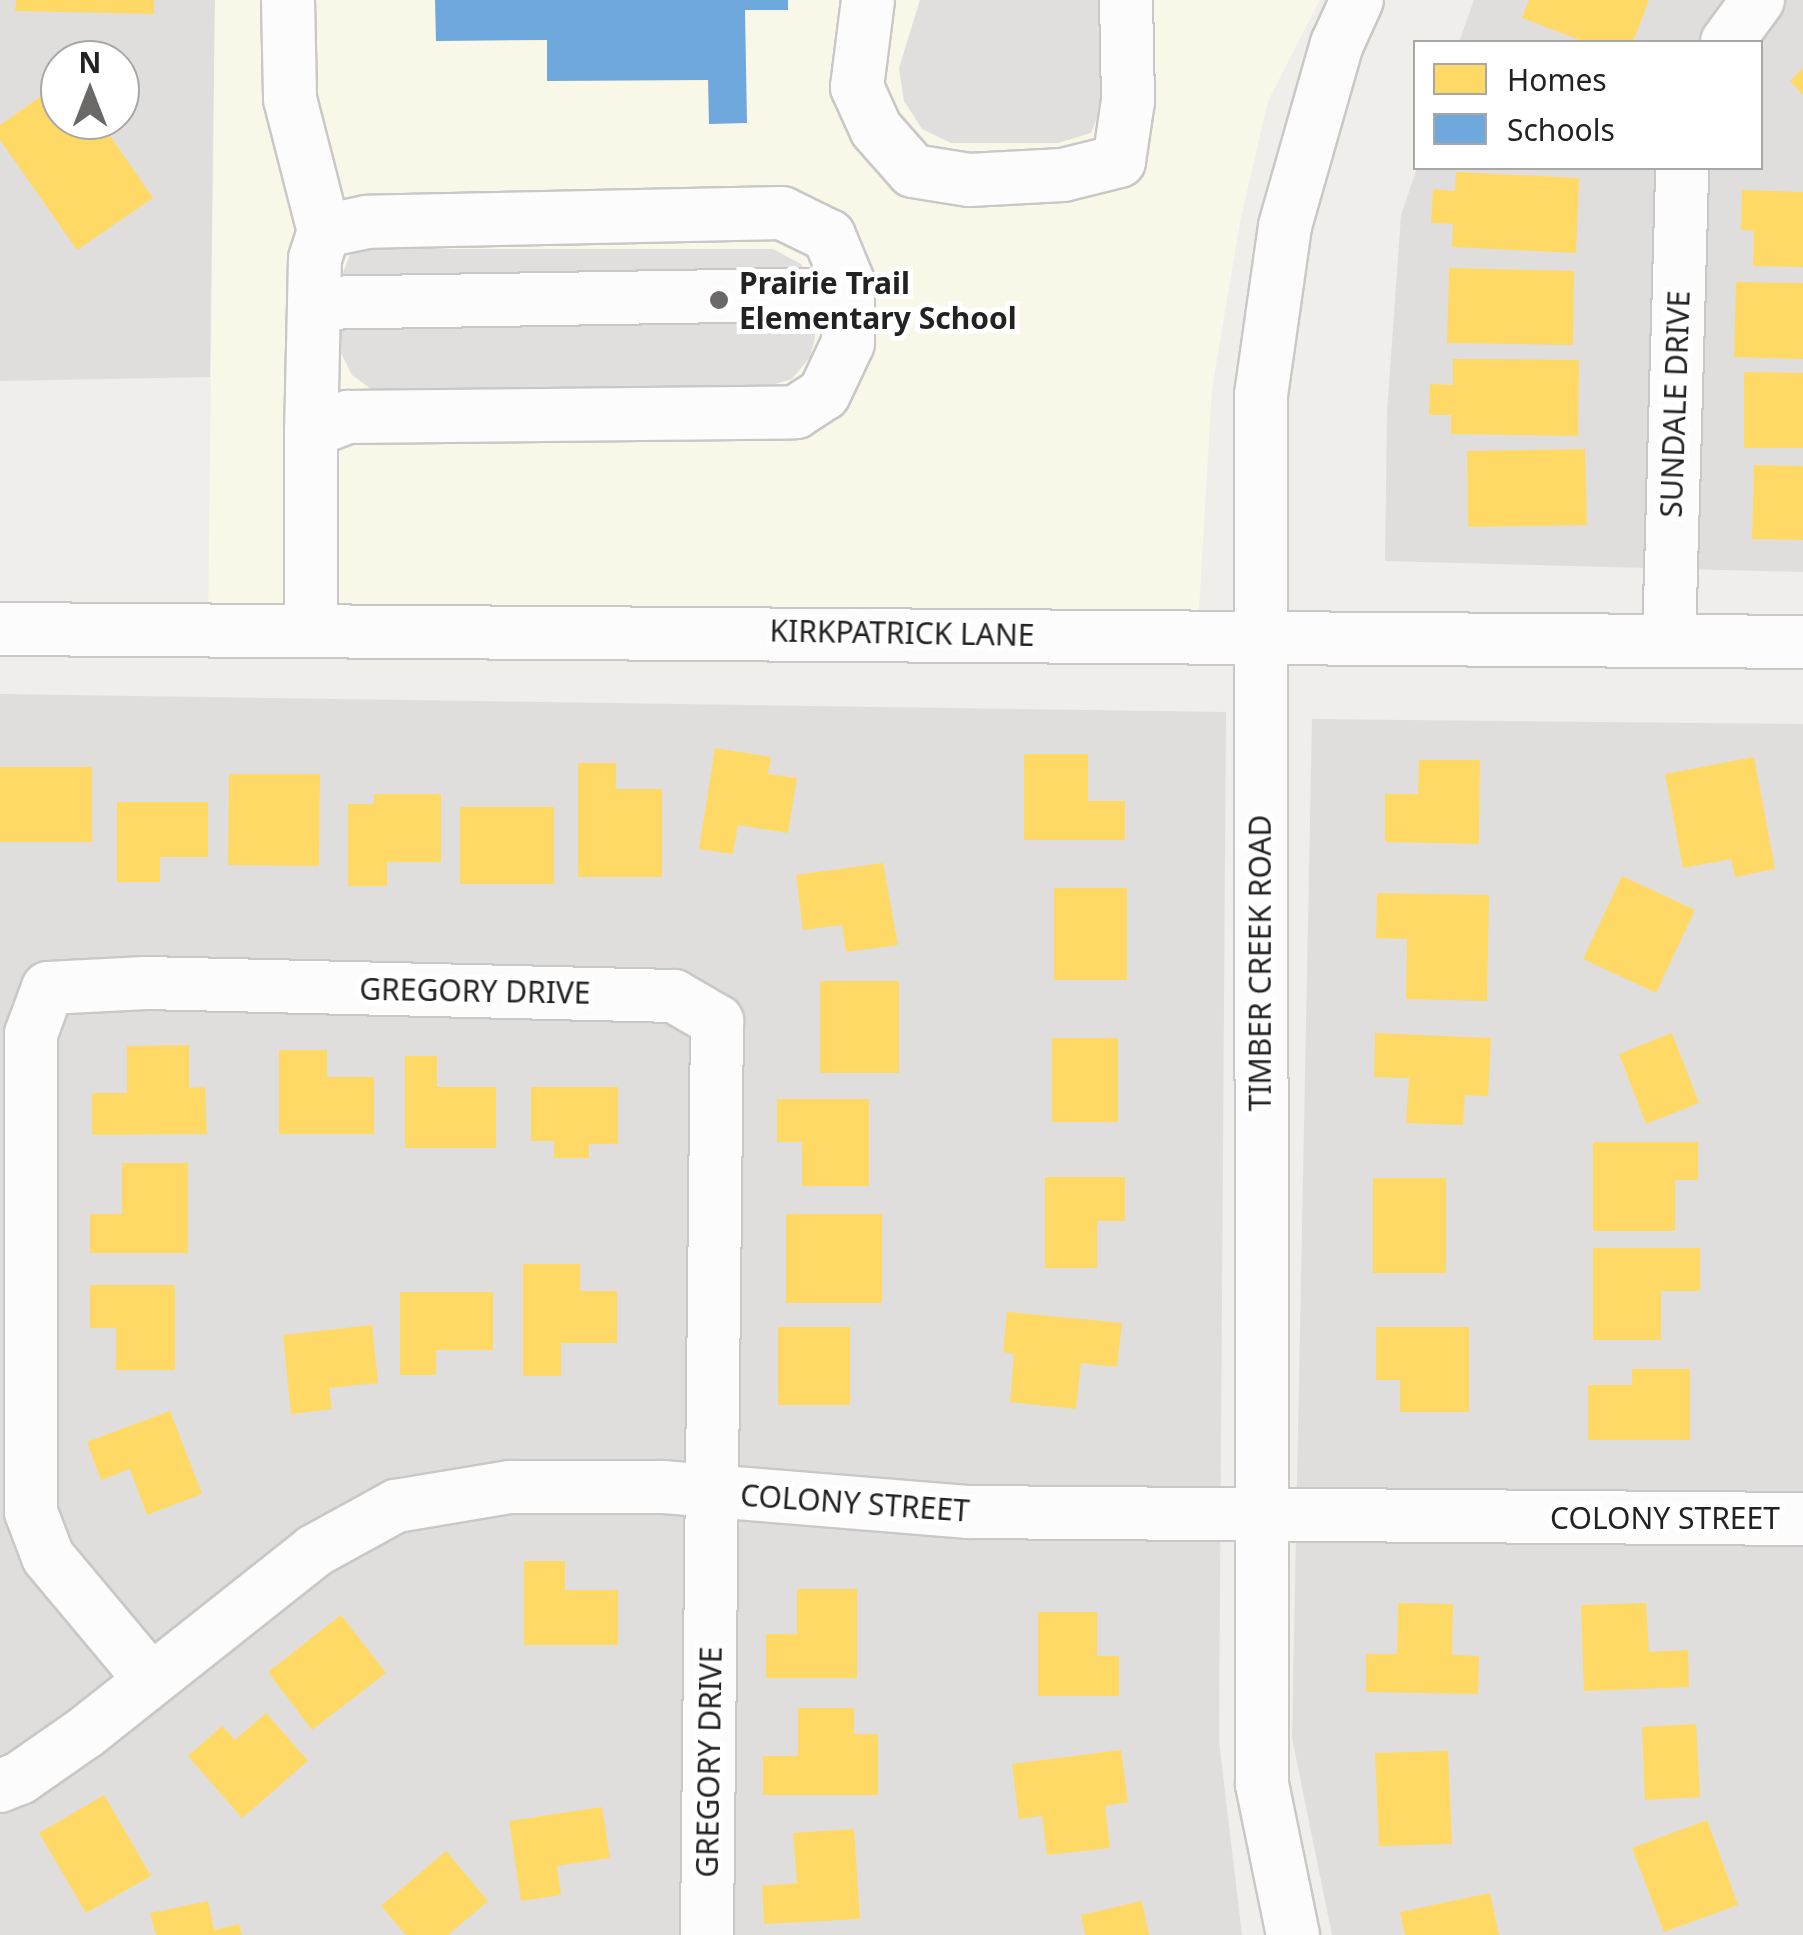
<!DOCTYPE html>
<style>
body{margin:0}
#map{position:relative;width:1803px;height:1935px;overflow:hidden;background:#f0eeeb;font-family:"Noto Sans",sans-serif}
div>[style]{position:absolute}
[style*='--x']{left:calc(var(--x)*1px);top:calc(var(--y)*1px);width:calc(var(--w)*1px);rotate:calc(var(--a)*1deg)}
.residential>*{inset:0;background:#dfdedc}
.education>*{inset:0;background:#f8f7e8}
.parking>*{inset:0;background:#e0dfde}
.homes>*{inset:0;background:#ffd966}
.schools>*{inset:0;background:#6fa8dc}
.roads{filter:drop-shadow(2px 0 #c9c8c7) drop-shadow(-2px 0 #c9c8c7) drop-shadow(0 2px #c9c8c7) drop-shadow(0 -2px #c9c8c7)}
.minor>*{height:52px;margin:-26px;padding:0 26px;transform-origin:26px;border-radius:26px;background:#fdfcfc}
.dots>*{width:28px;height:28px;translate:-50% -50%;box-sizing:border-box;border:5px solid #fff;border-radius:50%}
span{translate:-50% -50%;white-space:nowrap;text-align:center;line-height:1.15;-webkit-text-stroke:10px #fff;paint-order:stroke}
.poi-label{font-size:30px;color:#222;font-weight:700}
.left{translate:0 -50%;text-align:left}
.street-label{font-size:30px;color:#222}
.legend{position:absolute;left:1413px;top:40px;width:350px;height:130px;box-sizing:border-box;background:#fff;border:2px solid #a7a7a7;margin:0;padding:12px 18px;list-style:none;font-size:30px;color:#222}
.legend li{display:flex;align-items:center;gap:20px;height:50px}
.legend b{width:50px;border:2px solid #a7a7a7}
.north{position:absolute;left:40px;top:40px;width:100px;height:100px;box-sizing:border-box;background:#fff;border:2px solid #a7a7a7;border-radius:50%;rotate:0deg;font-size:28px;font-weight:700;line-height:40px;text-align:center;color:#222}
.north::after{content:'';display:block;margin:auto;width:35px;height:45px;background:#6a6968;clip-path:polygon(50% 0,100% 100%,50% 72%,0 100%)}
</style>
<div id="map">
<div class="residential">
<i style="clip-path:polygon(evenodd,0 0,215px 0,210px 377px,0 381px,0 0,60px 60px,120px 60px,120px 120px,60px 120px,60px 60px)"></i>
<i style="clip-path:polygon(1474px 0,1803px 0,1803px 572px,1385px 561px,1387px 412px,1401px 215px,1417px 168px,1760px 168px,1760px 42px,1459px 42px)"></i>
<i style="clip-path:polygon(0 694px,1226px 712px,1219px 1741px,1242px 1935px,0 1935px)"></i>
<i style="clip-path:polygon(1312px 719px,1803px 724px,1803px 1935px,1332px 1935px,1292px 1738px)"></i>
</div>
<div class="education">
<i style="clip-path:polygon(215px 0,1320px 0,1268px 101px,1240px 222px,1212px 389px,1198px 626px,208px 622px)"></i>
</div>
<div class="parking">
<i style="clip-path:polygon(920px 0,1100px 0,1100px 110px,1091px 133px,1058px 143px,951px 143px,922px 129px,904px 101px,899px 68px)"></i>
<i style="clip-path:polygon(352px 249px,773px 249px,801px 264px,810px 287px,815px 338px,810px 357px,792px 379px,759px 389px,371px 389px,352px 375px,338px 347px,343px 273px)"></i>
</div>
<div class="homes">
<i style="clip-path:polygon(16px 0,154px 0,154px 14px,15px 11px)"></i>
<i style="clip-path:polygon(1529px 0,1649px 0,1633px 42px,1585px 42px,1522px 18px)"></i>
<i style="clip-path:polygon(1803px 68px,1803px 95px,1790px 81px)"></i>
<i style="clip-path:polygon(60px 83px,60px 120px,99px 120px,153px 198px,77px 250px,0 140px,0 125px)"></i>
<i style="clip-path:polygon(1456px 172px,1579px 178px,1576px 253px,1452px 247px,1453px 224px,1431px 223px,1433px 189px,1455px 191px)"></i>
<i style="clip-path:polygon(1742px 190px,1803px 192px,1803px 267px,1753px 266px,1754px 231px,1741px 230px)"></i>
<i style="clip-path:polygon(1449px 268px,1574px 271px,1573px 345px,1447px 343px)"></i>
<i style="clip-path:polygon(1736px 282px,1803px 283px,1803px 359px,1734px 357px)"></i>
<i style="clip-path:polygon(1453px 359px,1579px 360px,1578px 436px,1451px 434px,1451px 415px,1429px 415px,1430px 384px,1453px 385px)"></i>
<i style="clip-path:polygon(1744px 372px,1803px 373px,1803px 448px,1744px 448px)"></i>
<i style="clip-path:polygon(1585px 449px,1587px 525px,1468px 527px,1467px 451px)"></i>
<i style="clip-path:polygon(1754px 465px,1803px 466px,1803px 540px,1752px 539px)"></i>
<i style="clip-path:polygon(715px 748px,771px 757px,768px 774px,797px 778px,788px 833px,738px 825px,733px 854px,699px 849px)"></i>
<i style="clip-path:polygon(1024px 754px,1088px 754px,1088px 801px,1125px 801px,1125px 840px,1024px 840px)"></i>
<i style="clip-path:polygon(1754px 757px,1775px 869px,1735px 877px,1731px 859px,1683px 868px,1665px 774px)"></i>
<i style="clip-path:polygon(1419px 760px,1480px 760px,1479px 844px,1385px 842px,1385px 794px,1418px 794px)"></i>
<i style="clip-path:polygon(578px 763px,616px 763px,616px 789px,662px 789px,662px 877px,578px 877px)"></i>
<i style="clip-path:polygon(0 767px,92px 767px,92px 842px,0 842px)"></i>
<i style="clip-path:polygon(229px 774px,320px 774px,319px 866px,228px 865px)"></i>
<i style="clip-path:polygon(374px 794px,441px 794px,441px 862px,387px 862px,387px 886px,348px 886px,348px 804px,374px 804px)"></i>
<i style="clip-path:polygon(117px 802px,208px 802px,208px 857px,160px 857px,160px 882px,117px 882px)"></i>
<i style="clip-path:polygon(460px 807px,554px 807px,554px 884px,460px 884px)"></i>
<i style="clip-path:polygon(883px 863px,898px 945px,846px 952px,842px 925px,803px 930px,796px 875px)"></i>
<i style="clip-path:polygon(1622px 876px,1695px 910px,1656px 993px,1583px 959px)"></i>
<i style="clip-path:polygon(1054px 888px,1127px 888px,1127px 980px,1054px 980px)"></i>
<i style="clip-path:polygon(1377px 893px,1489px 895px,1487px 1001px,1406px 999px,1407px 939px,1376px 938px)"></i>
<i style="clip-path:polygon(820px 981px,899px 981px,899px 1073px,820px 1073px)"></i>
<i style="clip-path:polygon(1375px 1033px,1491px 1038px,1488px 1096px,1465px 1095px,1463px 1125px,1406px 1123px,1409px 1078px,1374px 1077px)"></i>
<i style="clip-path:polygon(1672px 1033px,1699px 1103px,1646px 1124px,1619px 1054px)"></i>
<i style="clip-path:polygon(1052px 1038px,1118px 1038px,1118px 1122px,1052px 1122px)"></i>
<i style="clip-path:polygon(189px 1045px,189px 1088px,205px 1087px,207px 1134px,92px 1135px,92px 1093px,127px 1093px,127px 1046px)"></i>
<i style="clip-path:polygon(279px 1050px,327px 1050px,327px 1077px,374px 1077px,374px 1134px,279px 1134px)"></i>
<i style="clip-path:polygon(405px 1056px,437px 1056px,437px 1087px,496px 1087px,496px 1148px,405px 1148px)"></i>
<i style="clip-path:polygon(531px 1087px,618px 1087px,618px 1144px,589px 1144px,589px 1158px,554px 1158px,554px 1141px,531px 1141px)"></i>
<i style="clip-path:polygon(777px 1099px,869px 1099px,869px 1186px,802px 1186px,802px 1142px,777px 1142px)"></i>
<i style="clip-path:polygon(1593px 1142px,1698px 1142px,1698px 1180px,1675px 1180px,1675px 1231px,1593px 1231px)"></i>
<i style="clip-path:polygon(122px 1163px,188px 1163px,188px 1253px,90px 1253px,90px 1214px,122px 1214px)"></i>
<i style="clip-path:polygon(1045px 1177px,1125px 1177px,1125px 1221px,1097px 1221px,1097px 1268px,1045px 1268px)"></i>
<i style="clip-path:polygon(1373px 1178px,1446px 1178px,1446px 1273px,1373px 1273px)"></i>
<i style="clip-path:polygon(786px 1214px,882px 1214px,882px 1303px,786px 1303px)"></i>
<i style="clip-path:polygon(1593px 1248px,1700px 1248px,1700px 1291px,1661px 1291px,1661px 1340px,1593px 1340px)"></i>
<i style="clip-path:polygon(523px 1264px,580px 1264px,580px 1291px,617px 1291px,617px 1343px,561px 1343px,561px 1376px,523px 1376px)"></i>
<i style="clip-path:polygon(90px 1285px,175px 1285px,175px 1370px,116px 1370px,116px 1328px,90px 1328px)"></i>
<i style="clip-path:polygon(400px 1292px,493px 1292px,493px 1350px,436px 1350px,436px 1375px,400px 1375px)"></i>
<i style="clip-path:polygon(1007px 1312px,1122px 1323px,1117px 1367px,1081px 1363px,1076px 1409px,1010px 1402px,1014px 1354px,1003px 1352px)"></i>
<i style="clip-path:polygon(372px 1325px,378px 1383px,329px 1388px,332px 1409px,291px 1414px,283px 1335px)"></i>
<i style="clip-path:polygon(778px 1327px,850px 1327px,850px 1405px,778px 1405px)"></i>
<i style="clip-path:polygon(1376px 1327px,1469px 1327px,1469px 1412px,1400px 1412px,1400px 1380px,1376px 1380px)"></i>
<i style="clip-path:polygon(1632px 1369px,1690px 1369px,1690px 1440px,1588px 1440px,1588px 1385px,1632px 1385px)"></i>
<i style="clip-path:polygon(170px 1411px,202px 1494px,147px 1515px,130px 1469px,101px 1480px,87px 1442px)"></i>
<i style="clip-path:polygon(524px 1561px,565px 1561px,565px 1590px,618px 1590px,618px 1645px,524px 1645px)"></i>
<i style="clip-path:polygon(797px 1589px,857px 1589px,857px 1678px,766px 1678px,766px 1634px,797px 1634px)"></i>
<i style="clip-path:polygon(1398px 1603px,1453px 1604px,1452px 1655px,1479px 1656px,1478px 1694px,1366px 1692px,1366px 1654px,1397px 1654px)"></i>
<i style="clip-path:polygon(1646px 1603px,1649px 1652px,1688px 1650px,1689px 1687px,1584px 1691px,1581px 1605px)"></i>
<i style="clip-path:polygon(1038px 1612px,1097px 1612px,1097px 1656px,1119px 1656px,1119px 1696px,1038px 1696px)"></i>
<i style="clip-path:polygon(341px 1615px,386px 1673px,312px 1730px,268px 1672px)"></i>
<i style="clip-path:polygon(798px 1708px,854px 1708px,854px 1734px,878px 1734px,878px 1795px,763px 1795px,763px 1756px,798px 1756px)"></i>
<i style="clip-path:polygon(266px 1713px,308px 1761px,242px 1818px,188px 1756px,222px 1726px,235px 1740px)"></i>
<i style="clip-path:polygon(1696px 1724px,1700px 1797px,1645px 1800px,1642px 1727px)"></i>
<i style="clip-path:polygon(1121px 1750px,1128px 1802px,1105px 1806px,1110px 1848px,1047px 1855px,1042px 1816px,1019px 1819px,1012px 1764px)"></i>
<i style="clip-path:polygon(1448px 1751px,1452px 1844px,1379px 1846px,1375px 1753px)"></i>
<i style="clip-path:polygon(104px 1795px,151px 1876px,86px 1913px,39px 1833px)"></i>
<i style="clip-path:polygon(602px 1807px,610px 1858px,557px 1866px,561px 1895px,521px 1901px,509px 1821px)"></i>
<i style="clip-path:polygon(1707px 1820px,1738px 1905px,1664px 1932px,1632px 1848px)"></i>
<i style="clip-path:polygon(854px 1829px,860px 1919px,764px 1924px,762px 1886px,797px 1883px,793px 1833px)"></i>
<i style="clip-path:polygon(446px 1851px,488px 1901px,448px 1935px,406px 1935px,381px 1906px)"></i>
<i style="clip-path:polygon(1490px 1893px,1499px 1935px,1405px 1935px,1400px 1912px)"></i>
<i style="clip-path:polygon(208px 1901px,214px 1930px,239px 1924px,242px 1935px,156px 1935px,150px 1913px)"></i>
<i style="clip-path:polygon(1142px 1901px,1149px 1935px,1085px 1935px,1081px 1915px)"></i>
</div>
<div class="schools">
<i style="clip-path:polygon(435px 0,788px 0,788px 10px,745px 10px,747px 123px,709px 124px,708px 80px,547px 81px,547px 40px,436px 41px)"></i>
</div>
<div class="roads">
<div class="minor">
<i style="--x:288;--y:0;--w:99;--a:88.8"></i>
<i style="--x:290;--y:99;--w:136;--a:75.6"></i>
<i style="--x:868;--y:0;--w:88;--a:97.2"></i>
<i style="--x:857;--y:87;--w:46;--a:65.7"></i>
<i style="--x:876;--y:129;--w:56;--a:48.6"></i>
<i style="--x:913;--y:171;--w:57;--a:9.1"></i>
<i style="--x:969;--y:180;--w:94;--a:-3"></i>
<i style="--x:1063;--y:175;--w:58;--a:-14"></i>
<i style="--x:1119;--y:161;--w:61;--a:-81.5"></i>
<i style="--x:1128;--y:101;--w:101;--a:-91.1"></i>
<i style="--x:1727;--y:42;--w:52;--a:-53.6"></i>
<i style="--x:314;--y:303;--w:534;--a:-0.97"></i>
<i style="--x:311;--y:431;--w:40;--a:-21"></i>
<i style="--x:348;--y:417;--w:448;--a:-0.6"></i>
<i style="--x:796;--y:412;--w:33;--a:-33"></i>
<i style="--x:824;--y:394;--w:56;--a:-64.8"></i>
<i style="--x:848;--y:343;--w:61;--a:-90"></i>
<i style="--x:848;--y:282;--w:50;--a:-112.4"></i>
<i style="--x:829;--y:236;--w:52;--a:-153.9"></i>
<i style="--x:782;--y:213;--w:415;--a:178.8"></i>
<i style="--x:367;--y:222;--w:44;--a:168.2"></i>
<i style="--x:324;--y:231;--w:29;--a:108"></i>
<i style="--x:315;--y:259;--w:172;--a:91.3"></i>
<i style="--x:311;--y:431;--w:199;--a:90"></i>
<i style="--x:0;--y:629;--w:1803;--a:0.41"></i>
<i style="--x:1669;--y:641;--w:473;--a:-88.4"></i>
<i style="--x:151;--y:1680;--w:160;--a:-129.9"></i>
<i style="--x:48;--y:1557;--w:48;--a:-110.7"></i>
<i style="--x:31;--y:1512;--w:478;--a:-90"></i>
<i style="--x:31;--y:1034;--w:49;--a:-69.7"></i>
<i style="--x:48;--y:988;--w:98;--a:-2.9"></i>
<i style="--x:146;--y:983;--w:528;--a:1.41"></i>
<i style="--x:674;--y:996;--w:50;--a:30.2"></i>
<i style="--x:717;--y:1021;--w:914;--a:90.63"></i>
<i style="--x:0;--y:1786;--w:22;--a:-22"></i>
<i style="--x:20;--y:1778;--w:80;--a:-34.9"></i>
<i style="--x:86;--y:1732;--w:291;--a:-38.4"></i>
<i style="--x:314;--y:1551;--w:94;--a:-28.8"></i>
<i style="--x:396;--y:1506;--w:116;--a:-9.5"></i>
<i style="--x:510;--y:1487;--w:153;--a:0"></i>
<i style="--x:663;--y:1487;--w:306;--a:4.7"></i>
<i style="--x:968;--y:1512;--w:835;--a:0.48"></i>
<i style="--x:1293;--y:1935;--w:154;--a:-101.6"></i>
<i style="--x:1262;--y:1784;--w:1389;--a:-90.04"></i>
<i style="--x:1261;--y:395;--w:171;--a:-81.9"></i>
<i style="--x:1285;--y:226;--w:189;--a:-74.1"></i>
<i style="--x:1337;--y:44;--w:48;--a:-65.6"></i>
</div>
</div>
<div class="dots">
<i style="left:719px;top:300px;background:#6a6968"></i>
</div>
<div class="poi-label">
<span class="left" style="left:739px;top:300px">Prairie Trail<br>Elementary School</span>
</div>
<div class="street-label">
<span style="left:1675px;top:404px;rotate:-88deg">SUNDALE DRIVE</span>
<span style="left:902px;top:633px;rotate:1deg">KIRKPATRICK LANE</span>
<span style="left:1260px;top:963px;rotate:-90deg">TIMBER CREEK ROAD</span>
<span style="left:475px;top:991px;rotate:1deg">GREGORY DRIVE</span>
<span style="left:855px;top:1503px;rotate:4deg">COLONY STREET</span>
<span style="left:1665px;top:1518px">COLONY STREET</span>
<span style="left:709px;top:1762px;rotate:-89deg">GREGORY DRIVE</span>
</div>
<ul class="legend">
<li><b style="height:28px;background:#ffd966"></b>Homes</li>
<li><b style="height:28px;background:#6fa8dc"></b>Schools</li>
</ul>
<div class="north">N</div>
</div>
